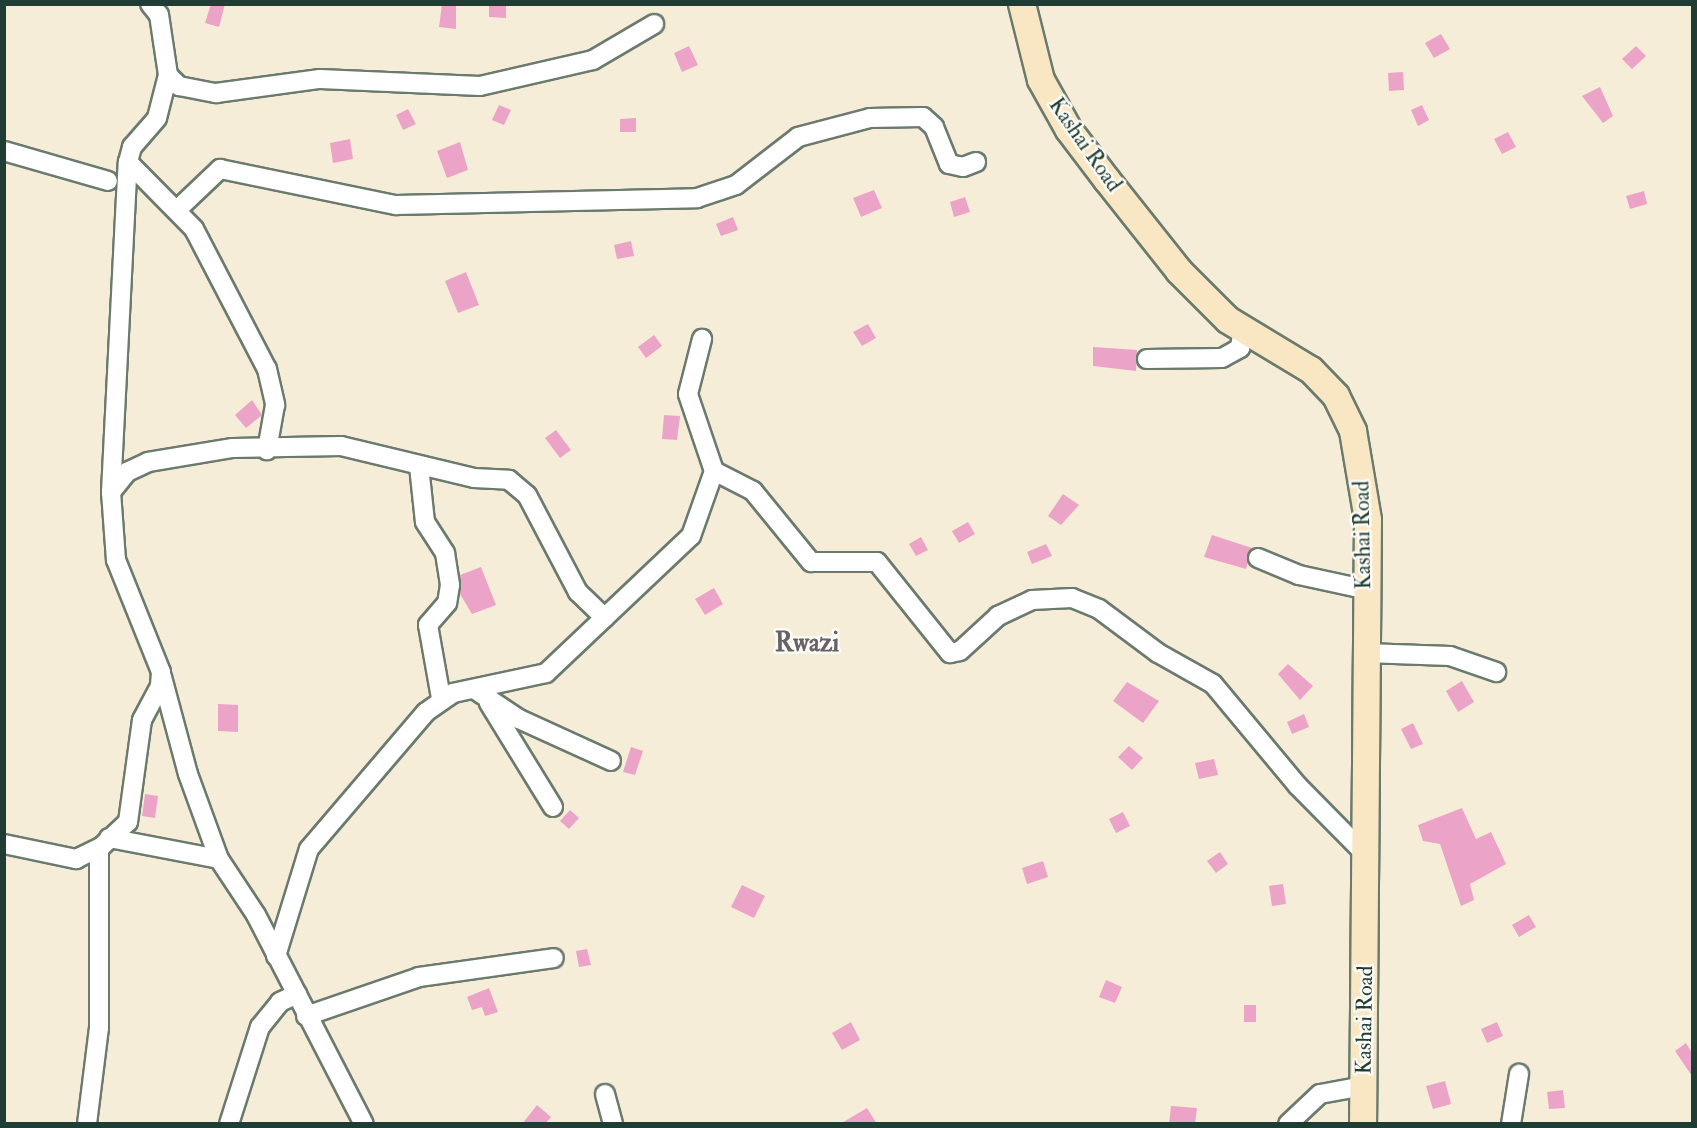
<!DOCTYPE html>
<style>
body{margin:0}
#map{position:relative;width:1697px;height:1128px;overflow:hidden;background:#f6edd9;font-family:"IM FELL Double Pica",serif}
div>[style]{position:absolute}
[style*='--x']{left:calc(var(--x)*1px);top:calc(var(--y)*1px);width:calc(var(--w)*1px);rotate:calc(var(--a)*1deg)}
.building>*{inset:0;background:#eca3c8}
.roads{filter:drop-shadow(2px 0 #6a7b6e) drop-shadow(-2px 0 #6a7b6e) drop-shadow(0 2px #6a7b6e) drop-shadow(0 -2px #6a7b6e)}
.street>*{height:18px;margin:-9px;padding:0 9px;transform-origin:9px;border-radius:9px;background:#fff}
.secondary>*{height:26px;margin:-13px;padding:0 13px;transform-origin:13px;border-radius:13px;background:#f9e7c3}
span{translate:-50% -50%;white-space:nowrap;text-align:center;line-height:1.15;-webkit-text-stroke:5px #fdfcf7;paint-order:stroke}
.street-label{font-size:22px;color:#1f3d34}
.quarter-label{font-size:26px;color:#676168;font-weight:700}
.frame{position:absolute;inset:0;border:6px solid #1f3d34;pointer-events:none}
</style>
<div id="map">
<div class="building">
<i style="clip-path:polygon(211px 4px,225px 4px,219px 27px,205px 23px)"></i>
<i style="clip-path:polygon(442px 4px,456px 4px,456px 29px,439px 27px)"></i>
<i style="clip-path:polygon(489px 4px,506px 4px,506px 18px,489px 17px)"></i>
<i style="clip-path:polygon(1441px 34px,1450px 49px,1434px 58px,1425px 43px)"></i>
<i style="clip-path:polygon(689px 46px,698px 65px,682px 72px,674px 53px)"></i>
<i style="clip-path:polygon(1636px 46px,1646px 56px,1632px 69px,1622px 59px)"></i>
<i style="clip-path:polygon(1403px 72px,1404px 90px,1389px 91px,1388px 73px)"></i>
<i style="clip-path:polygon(1600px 87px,1613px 116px,1603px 123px,1582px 96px)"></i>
<i style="clip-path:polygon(499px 105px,511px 110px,504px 125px,492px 120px)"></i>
<i style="clip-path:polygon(1422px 105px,1429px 120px,1418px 126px,1411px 110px)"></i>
<i style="clip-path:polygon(408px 109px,416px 124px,403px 130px,396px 115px)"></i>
<i style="clip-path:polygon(636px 118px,636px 132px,620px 132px,620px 119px)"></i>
<i style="clip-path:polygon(1508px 132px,1516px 147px,1502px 154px,1494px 139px)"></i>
<i style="clip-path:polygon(350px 139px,353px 159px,333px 163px,330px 143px)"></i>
<i style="clip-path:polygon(460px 142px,468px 170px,447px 178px,437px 151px)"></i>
<i style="clip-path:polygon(874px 190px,882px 208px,861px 217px,853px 198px)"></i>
<i style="clip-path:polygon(1644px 191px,1647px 204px,1630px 209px,1626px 196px)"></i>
<i style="clip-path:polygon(965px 197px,970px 212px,954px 217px,950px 202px)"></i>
<i style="clip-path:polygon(733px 217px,738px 230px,721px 236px,716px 224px)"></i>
<i style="clip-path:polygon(631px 241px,634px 256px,617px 259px,614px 245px)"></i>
<i style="clip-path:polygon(466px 272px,479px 305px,458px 313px,445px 281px)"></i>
<i style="clip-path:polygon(868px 324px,876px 338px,862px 346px,853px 332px)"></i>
<i style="clip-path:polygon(654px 335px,662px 346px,646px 358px,638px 347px)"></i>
<i style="clip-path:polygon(1093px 347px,1137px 350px,1136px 371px,1093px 366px)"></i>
<i style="clip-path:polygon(252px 400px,262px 415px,246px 428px,235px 415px)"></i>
<i style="clip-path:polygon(664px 415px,680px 416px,677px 440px,662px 439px)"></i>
<i style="clip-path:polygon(556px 430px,571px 450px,560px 458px,545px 438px)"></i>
<i style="clip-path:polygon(1063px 494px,1079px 505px,1061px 525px,1048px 516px)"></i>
<i style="clip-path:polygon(968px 522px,975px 534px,959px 543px,952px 531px)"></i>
<i style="clip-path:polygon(1212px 535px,1252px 548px,1246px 569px,1204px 557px)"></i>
<i style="clip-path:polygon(921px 537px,928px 550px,916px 556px,909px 544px)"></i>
<i style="clip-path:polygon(1046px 544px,1052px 556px,1032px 564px,1027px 552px)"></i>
<i style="clip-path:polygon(481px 567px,496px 605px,472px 614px,460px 594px,460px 575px)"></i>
<i style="clip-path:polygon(714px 588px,723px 604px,705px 615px,695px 599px)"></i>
<i style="clip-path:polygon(1288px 664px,1313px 686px,1300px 700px,1278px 674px)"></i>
<i style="clip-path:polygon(1462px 681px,1474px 702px,1458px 712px,1446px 691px)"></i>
<i style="clip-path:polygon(1127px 682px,1159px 701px,1143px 723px,1113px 701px)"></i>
<i style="clip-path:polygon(218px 704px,238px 705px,238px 732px,218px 731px)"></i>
<i style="clip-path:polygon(1304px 714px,1309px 727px,1292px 734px,1287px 722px)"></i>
<i style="clip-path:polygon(1413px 723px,1423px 744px,1411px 749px,1401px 729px)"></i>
<i style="clip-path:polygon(1129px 746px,1143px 758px,1132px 770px,1118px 757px)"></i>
<i style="clip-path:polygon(631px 747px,643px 751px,635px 775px,623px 772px)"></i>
<i style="clip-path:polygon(1214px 759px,1218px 775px,1199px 779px,1195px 763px)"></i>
<i style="clip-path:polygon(145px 794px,158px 796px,155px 818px,142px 816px)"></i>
<i style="clip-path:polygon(1462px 808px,1476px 839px,1491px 832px,1506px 864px,1470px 884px,1474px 900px,1461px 906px,1440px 844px,1423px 841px,1418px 825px)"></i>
<i style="clip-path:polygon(570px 810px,579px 818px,569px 829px,560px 821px)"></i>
<i style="clip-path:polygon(1123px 812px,1130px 826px,1116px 833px,1109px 819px)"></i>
<i style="clip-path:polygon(1220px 852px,1228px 864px,1216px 873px,1207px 861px)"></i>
<i style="clip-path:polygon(1043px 861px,1048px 877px,1027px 884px,1022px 868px)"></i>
<i style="clip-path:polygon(1283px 884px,1286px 904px,1272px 906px,1269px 886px)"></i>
<i style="clip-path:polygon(742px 885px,765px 896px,754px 918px,731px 907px)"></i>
<i style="clip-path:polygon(1529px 915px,1536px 927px,1519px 937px,1512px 925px)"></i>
<i style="clip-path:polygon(587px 949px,591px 965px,579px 967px,576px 951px)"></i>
<i style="clip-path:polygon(1106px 980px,1122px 987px,1115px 1003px,1099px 997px)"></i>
<i style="clip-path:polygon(489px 988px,498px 1012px,485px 1016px,482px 1007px,472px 1010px,467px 997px)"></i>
<i style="clip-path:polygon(1244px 1005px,1256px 1005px,1256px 1022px,1244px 1022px)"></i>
<i style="clip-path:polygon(851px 1022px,860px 1040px,842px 1050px,832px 1033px)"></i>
<i style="clip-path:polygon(1497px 1022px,1503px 1036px,1487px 1043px,1481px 1029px)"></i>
<i style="clip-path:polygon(1686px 1043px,1692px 1053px,1692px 1076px,1675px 1051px)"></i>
<i style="clip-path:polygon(1445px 1081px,1451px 1104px,1433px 1109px,1426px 1086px)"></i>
<i style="clip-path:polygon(1563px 1090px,1565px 1108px,1549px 1109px,1547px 1092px)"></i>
<i style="clip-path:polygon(537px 1105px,551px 1117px,545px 1124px,522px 1124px)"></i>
<i style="clip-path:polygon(1171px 1106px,1197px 1108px,1195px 1124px,1169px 1124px)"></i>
<i style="clip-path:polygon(867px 1108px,877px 1124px,840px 1124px)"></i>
</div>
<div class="roads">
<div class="street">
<i style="--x:168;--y:75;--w:16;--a:45"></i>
<i style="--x:179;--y:86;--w:38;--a:11"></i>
<i style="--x:216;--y:93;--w:105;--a:-7.7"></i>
<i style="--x:320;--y:79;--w:160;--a:2.5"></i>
<i style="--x:480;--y:86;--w:116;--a:-13"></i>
<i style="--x:593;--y:60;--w:71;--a:-30.5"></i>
<i style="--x:4;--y:151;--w:108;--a:16.1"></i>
<i style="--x:128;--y:162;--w:94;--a:45.4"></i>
<i style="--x:194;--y:229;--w:158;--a:62.5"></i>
<i style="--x:267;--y:369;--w:37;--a:77"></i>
<i style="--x:275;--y:405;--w:46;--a:100.1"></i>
<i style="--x:179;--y:208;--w:57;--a:-43.6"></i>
<i style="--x:220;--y:169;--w:180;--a:11.6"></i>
<i style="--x:396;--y:205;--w:301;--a:-1.3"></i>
<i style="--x:697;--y:198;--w:41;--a:-18.4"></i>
<i style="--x:736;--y:185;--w:78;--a:-37.7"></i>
<i style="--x:798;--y:137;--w:74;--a:-14.8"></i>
<i style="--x:870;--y:118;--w:53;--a:-1.1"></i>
<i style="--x:923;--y:117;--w:15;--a:42"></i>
<i style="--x:934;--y:127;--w:40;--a:68"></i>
<i style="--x:949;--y:164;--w:14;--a:12"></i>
<i style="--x:963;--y:167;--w:14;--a:-21"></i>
<i style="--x:1147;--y:359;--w:75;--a:-0.8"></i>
<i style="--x:1222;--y:358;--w:21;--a:-29"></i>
<i style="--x:1240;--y:348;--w:15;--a:-82"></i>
<i style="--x:419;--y:466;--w:56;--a:83.9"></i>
<i style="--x:425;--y:522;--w:37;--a:57"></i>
<i style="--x:445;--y:553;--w:32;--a:81"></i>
<i style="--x:450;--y:585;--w:18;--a:99"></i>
<i style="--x:447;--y:603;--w:29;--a:131"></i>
<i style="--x:428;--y:625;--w:74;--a:79.9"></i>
<i style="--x:714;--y:471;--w:44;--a:27.1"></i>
<i style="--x:753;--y:491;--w:92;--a:50.8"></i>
<i style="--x:811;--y:562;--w:66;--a:0"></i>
<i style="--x:877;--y:562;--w:117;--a:51.3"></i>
<i style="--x:950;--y:653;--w:10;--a:-11"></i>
<i style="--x:960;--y:651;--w:52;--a:-42.6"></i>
<i style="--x:998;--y:616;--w:38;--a:-25"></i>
<i style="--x:1032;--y:600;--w:40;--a:-2.9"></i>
<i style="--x:1072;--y:598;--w:29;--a:22"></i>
<i style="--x:1099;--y:609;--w:74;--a:36.7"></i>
<i style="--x:1158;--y:653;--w:63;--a:29.4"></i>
<i style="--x:1213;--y:684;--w:133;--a:50.2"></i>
<i style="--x:1298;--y:786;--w:95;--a:45.4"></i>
<i style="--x:111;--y:492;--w:26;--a:-51"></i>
<i style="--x:127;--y:472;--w:23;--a:-25"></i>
<i style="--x:148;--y:462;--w:86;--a:-9.4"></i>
<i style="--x:233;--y:448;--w:108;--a:-1.1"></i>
<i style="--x:341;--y:446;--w:137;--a:13.5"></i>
<i style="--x:474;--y:478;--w:35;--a:3"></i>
<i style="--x:509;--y:480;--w:23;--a:40"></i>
<i style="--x:527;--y:495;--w:110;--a:62.3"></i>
<i style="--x:578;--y:592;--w:37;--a:44"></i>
<i style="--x:1258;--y:558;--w:44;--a:22.5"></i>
<i style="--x:1299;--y:575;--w:66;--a:12.2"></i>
<i style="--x:1365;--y:653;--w:85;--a:2"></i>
<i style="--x:1450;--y:656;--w:49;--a:19.2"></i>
<i style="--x:162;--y:677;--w:100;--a:75"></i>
<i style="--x:188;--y:774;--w:90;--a:70"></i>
<i style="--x:219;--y:859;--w:67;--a:56.5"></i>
<i style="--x:256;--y:915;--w:235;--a:62.7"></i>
<i style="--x:477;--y:691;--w:50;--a:33.7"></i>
<i style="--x:519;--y:719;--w:101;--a:24.5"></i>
<i style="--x:489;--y:703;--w:122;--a:58.4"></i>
<i style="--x:109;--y:838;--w:112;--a:10.8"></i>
<i style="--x:4;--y:844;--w:74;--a:11.8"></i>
<i style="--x:76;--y:859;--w:28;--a:-26"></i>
<i style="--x:101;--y:847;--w:37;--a:-43"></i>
<i style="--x:128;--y:822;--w:103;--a:-82.2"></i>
<i style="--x:142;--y:720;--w:38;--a:-62"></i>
<i style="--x:160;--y:686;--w:14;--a:-86"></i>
<i style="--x:161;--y:672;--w:121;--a:-111.9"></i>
<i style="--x:116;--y:560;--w:68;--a:-94.2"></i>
<i style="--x:111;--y:492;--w:330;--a:-87.1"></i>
<i style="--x:128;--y:162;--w:16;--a:-75"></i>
<i style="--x:132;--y:147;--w:38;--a:-49"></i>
<i style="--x:157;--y:118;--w:44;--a:-75.7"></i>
<i style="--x:168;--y:75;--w:61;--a:-98.5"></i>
<i style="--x:159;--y:15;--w:14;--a:-129"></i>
<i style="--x:276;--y:956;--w:112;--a:-72.9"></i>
<i style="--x:309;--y:849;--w:180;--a:-49.5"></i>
<i style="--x:426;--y:712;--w:33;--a:-35"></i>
<i style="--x:453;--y:693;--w:95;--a:-12.1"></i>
<i style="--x:546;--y:673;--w:199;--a:-43.4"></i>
<i style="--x:691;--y:536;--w:69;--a:-70.5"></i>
<i style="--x:714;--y:471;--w:81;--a:-108.7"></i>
<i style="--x:688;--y:394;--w:57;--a:-75.7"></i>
<i style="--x:306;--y:1016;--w:120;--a:-19"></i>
<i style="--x:419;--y:977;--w:136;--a:-8"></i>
<i style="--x:605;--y:1094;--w:31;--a:75"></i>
<i style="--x:87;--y:1124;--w:97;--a:-82.9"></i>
<i style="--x:99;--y:1028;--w:179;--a:-90"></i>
<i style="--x:229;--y:1124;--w:102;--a:-72.3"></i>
<i style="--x:260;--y:1027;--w:32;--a:-51"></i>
<i style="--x:280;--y:1002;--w:19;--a:-25"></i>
<i style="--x:1288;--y:1124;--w:44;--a:-43.2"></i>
<i style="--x:1320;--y:1094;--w:45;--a:-10.3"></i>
<i style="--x:1511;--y:1124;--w:51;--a:-80.9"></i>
</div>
<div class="secondary">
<i style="--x:1022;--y:4;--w:78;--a:76"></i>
<i style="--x:1041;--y:80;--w:57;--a:60.8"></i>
<i style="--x:1069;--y:130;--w:63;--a:52.8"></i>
<i style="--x:1107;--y:180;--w:116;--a:51.6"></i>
<i style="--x:1179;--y:271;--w:69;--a:45"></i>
<i style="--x:1228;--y:320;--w:97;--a:31.1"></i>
<i style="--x:1311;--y:370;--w:36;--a:46"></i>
<i style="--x:1336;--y:396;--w:39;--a:64"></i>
<i style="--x:1353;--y:431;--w:90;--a:80.4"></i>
<i style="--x:1368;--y:520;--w:604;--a:90.47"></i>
</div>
</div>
<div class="street-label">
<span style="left:1085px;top:145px;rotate:55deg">Kashai Road</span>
<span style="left:1363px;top:535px;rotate:-91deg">Kashai Road</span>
<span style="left:1365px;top:1020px;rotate:-89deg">Kashai Road</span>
</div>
<div class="quarter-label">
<span style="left:807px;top:644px">Rwazi</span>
</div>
<div class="frame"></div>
</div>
